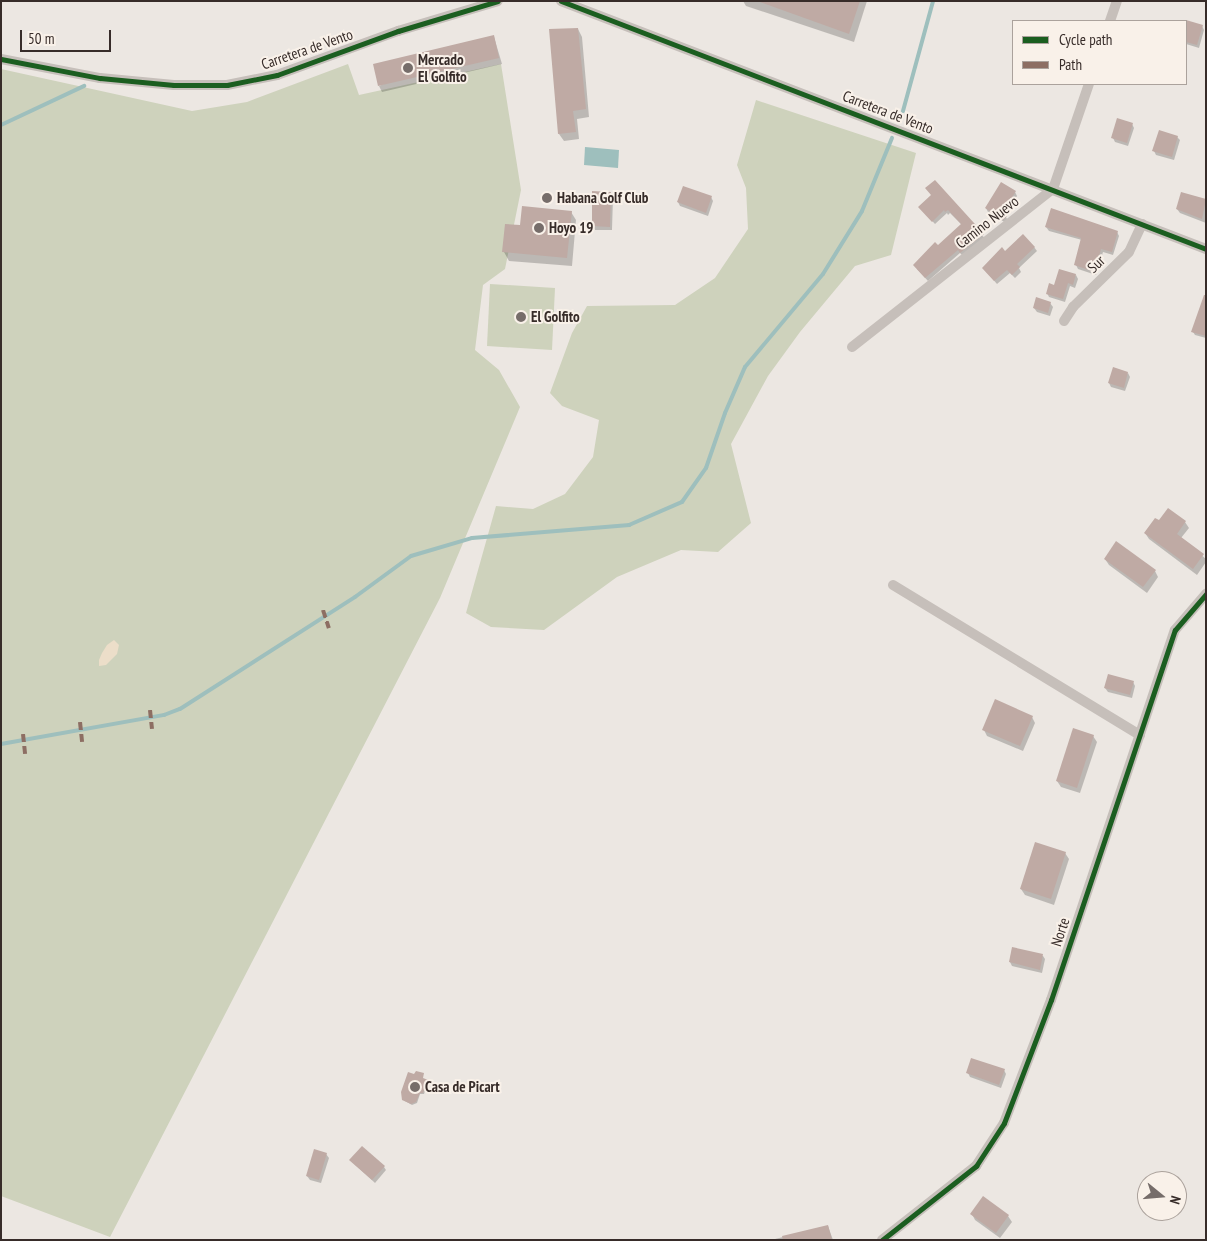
<!DOCTYPE html>
<style>
body{margin:0}
#map{position:relative;width:1207px;height:1241px;overflow:hidden;background:#ece7e2;font-family:"PT Sans Narrow",sans-serif}
div>[style]{position:absolute}
[style*='--x']{left:calc(var(--x)*1px);top:calc(var(--y)*1px);width:calc(var(--w)*1px);rotate:calc(var(--a)*1deg)}
.green>*{inset:0;background:#ced2bc}
.sand>*{inset:0;background:#ecdec9}
.water>*{inset:0;background:#9ebfbd}
.shadow>*{inset:0;background:#0003}
.stream>*{height:4px;margin:-2px;padding:0 2px;transform-origin:2px;border-radius:2px;background:#9ebfbd}
.building>*{inset:0;background:#bfaaa4}
.minor>*{height:10px;margin:-5px;padding:0 5px;transform-origin:5px;border-radius:5px;background:#c6bfba}
.quiet>*{height:4px;margin-top:-2px;transform-origin:0;background:repeating-linear-gradient(90deg,#8d6e63 0 8px,transparent 0 12px)}
.cycleway>*{height:5px;margin:-2.5px;padding:0 2.5px;transform-origin:2.5px;border-radius:2.5px;background:#1b5e20}
.dots>*{width:14px;height:14px;translate:-50% -50%;box-sizing:border-box;border:2px solid #f9f1e9;border-radius:50%}
span{translate:-50% -50%;white-space:nowrap;text-align:center;line-height:1.15;-webkit-text-stroke:4px #f9f1e9;paint-order:stroke}
.street-label{font-size:15px;color:#372c29}
.poi-label{font-size:15px;color:#372c29;font-weight:700}
.left{translate:0 -50%;text-align:left}
.frame{position:absolute;inset:0;border:2px solid #372c29;pointer-events:none}
.legend{position:absolute;left:1012px;top:20px;width:175px;height:65px;box-sizing:border-box;background:#f9f1e9;border:1px solid #aba29c;margin:0;padding:6px 9px;list-style:none;font-size:15px;color:#372c29}
.legend li{display:flex;align-items:center;gap:10px;height:25px}
.legend b{width:25px;border:1px solid #aba29c}
.north{position:absolute;left:1137px;top:1171px;width:50px;height:50px;box-sizing:border-box;background:#f9f1e9;border:1px solid #aba29c;border-radius:50%;rotate:107deg;font-size:14px;font-weight:700;line-height:20px;text-align:center;color:#372c29}
.north::after{content:'';display:block;margin:auto;width:18px;height:22px;background:#766d6a;clip-path:polygon(50% 0,100% 100%,50% 72%,0 100%)}
.scale{position:absolute;left:20px;top:30px;width:91px;height:22px;box-sizing:border-box;border:2px solid #372c29;border-top:0;padding-left:6px;font-size:15px;line-height:18px;white-space:nowrap;color:#372c29;-webkit-text-stroke:4px #f9f1e9;paint-order:stroke}
</style>
<div id="map">
<div class="green">
<i style="clip-path:polygon(348px 64px,359px 95px,501px 64px,521px 190px,505px 269px,483px 285px,475px 350px,499px 370px,520px 407px,440px 598px,110px 1237px,1px 1196px,1px 69px,192px 111px,247px 102px)"></i>
<i style="clip-path:polygon(756px 100px,916px 153px,891px 255px,855px 266px,800px 332px,768px 376px,731px 444px,751px 523px,718px 552px,681px 550px,617px 577px,544px 630px,491px 627px,466px 613px,496px 506px,533px 509px,565px 494px,593px 457px,599px 420px,562px 406px,550px 393px,572px 333px,587px 306px,675px 305px,715px 278px,748px 229px,746px 188px,737px 165px)"></i>
<i style="clip-path:polygon(490px 284px,555px 288px,552px 350px,487px 346px)"></i>
</div>
<div class="sand">
<i style="clip-path:polygon(114px 640px,119px 645px,117px 654px,106px 665px,99px 666px,99px 660px,102px 653px,107px 645px)"></i>
</div>
<div class="water">
<i style="clip-path:polygon(585px 147px,619px 150px,618px 168px,584px 165px)"></i>
</div>
<div class="shadow">
<i style="clip-path:polygon(743px 1px,867px 1px,854px 42px,746px 6px)"></i>
<i style="clip-path:polygon(1182px 20px,1202px 26px,1204px 30px,1199px 48px,1186px 44px,1186px 21px)"></i>
<i style="clip-path:polygon(578px 29px,582px 37px,589px 117px,577px 119px,579px 139px,564px 141px,559px 134px)"></i>
<i style="clip-path:polygon(494px 37px,502px 64px,382px 92px,379px 86px)"></i>
<i style="clip-path:polygon(1132px 124px,1134px 128px,1128px 146px,1115px 142px,1113px 138px)"></i>
<i style="clip-path:polygon(1177px 137px,1180px 140px,1174px 160px,1156px 155px,1154px 151px)"></i>
<i style="clip-path:polygon(1015px 192px,1017px 196px,1005px 215px,1008px 221px,1006px 223px,988px 212px,986px 208px)"></i>
<i style="clip-path:polygon(611px 193px,613px 197px,612px 230px,595px 230px,593px 226px)"></i>
<i style="clip-path:polygon(1182px 194px,1206px 201px,1206px 223px,1180px 213px,1177px 209px)"></i>
<i style="clip-path:polygon(932px 195px,985px 238px,963px 256px,960px 253px,928px 281px,917px 269px,962px 225px,950px 213px,948px 215px,947px 213px,935px 224px,922px 210px)"></i>
<i style="clip-path:polygon(711px 197px,713px 201px,708px 216px,680px 206px,678px 202px)"></i>
<i style="clip-path:polygon(571px 212px,576px 220px,572px 266px,509px 261px,504px 252px,506px 225px,521px 226px)"></i>
<i style="clip-path:polygon(1046px 227px,1117px 232px,1119px 236px,1113px 255px,1103px 252px,1096px 275px,1078px 269px,1076px 265px,1082px 240px,1049px 231px)"></i>
<i style="clip-path:polygon(1034px 247px,1037px 251px,1019px 268px,1021px 272px,1015px 278px,1010px 273px,997px 284px,983px 268px,1005px 252px)"></i>
<i style="clip-path:polygon(1076px 275px,1078px 279px,1075px 288px,1070px 286px,1065px 302px,1049px 297px,1047px 293px,1055px 286px)"></i>
<i style="clip-path:polygon(1206px 299px,1206px 338px,1195px 335px,1193px 332px)"></i>
<i style="clip-path:polygon(1050px 303px,1053px 307px,1050px 316px,1037px 312px,1034px 308px)"></i>
<i style="clip-path:polygon(1128px 373px,1130px 377px,1125px 391px,1111px 387px,1109px 383px)"></i>
<i style="clip-path:polygon(1169px 510px,1185px 522px,1189px 528px,1181px 538px,1206px 559px,1206px 562px,1197px 575px,1149px 539px,1145px 533px,1159px 522px)"></i>
<i style="clip-path:polygon(1105px 559px,1155px 571px,1158px 577px,1147px 593px,1109px 565px)"></i>
<i style="clip-path:polygon(1133px 682px,1135px 686px,1132px 698px,1108px 692px,1105px 688px)"></i>
<i style="clip-path:polygon(1032px 717px,1035px 723px,1023px 751px,987px 736px,984px 730px)"></i>
<i style="clip-path:polygon(1093px 736px,1097px 742px,1080px 793px,1061px 787px,1057px 781px)"></i>
<i style="clip-path:polygon(1065px 853px,1069px 859px,1054px 905px,1025px 895px,1021px 889px)"></i>
<i style="clip-path:polygon(1013px 949px,1043px 956px,1045px 959px,1042px 973px,1012px 966px,1010px 962px)"></i>
<i style="clip-path:polygon(1004px 1070px,1006px 1074px,1001px 1088px,970px 1077px,968px 1073px)"></i>
<i style="clip-path:polygon(423px 1074px,423px 1079px,428px 1082px,424px 1094px,420px 1094px,417px 1103px,412px 1105px,405px 1101px,415px 1076px)"></i>
<i style="clip-path:polygon(326px 1154px,329px 1158px,321px 1183px,310px 1180px,307px 1176px)"></i>
<i style="clip-path:polygon(351px 1161px,384px 1167px,386px 1170px,375px 1183px)"></i>
<i style="clip-path:polygon(972px 1214px,1008px 1216px,1012px 1222px,1000px 1238px,975px 1220px)"></i>
<i style="clip-path:polygon(828px 1226px,833px 1240px,775px 1240px,775px 1239px)"></i>
</div>
<div class="stream">
<i style="--x:903;--y:111;--w:114;--a:-74.7"></i>
<i style="--x:1;--y:125;--w:92;--a:-25.2"></i>
<i style="--x:1;--y:744;--w:166;--a:-10.1"></i>
<i style="--x:164;--y:715;--w:17;--a:-21"></i>
<i style="--x:180;--y:709;--w:208;--a:-32.6"></i>
<i style="--x:355;--y:597;--w:69;--a:-36.2"></i>
<i style="--x:411;--y:556;--w:64;--a:-16.4"></i>
<i style="--x:472;--y:538;--w:158;--a:-4.7"></i>
<i style="--x:629;--y:525;--w:58;--a:-23.5"></i>
<i style="--x:682;--y:502;--w:42;--a:-54.8"></i>
<i style="--x:706;--y:468;--w:58;--a:-70.9"></i>
<i style="--x:725;--y:413;--w:50;--a:-66.5"></i>
<i style="--x:745;--y:367;--w:121;--a:-50"></i>
<i style="--x:823;--y:274;--w:74;--a:-58.2"></i>
<i style="--x:862;--y:211;--w:79;--a:-67.7"></i>
</div>
<div class="building">
<i style="clip-path:polygon(757px 1px,860px 1px,849px 34px)"></i>
<i style="clip-path:polygon(1186px 20px,1203px 25px,1197px 45px,1186px 42px)"></i>
<i style="clip-path:polygon(578px 28px,586px 109px,573px 111px,576px 132px,558px 134px,549px 29px)"></i>
<i style="clip-path:polygon(494px 35px,499px 58px,378px 86px,373px 64px)"></i>
<i style="clip-path:polygon(1117px 118px,1133px 123px,1127px 143px,1111px 138px)"></i>
<i style="clip-path:polygon(1159px 130px,1178px 136px,1172px 157px,1152px 151px)"></i>
<i style="clip-path:polygon(935px 180px,984px 234px,960px 253px,958px 250px,925px 278px,913px 265px,935px 242px,938px 245px,961px 224px,948px 210px,945px 212px,944px 210px,932px 222px,918px 207px,931px 195px,925px 188px)"></i>
<i style="clip-path:polygon(1001px 182px,1016px 191px,1003px 212px,1007px 216px,1003px 220px,985px 208px)"></i>
<i style="clip-path:polygon(683px 186px,712px 196px,706px 213px,677px 202px)"></i>
<i style="clip-path:polygon(592px 191px,611px 192px,610px 227px,592px 226px)"></i>
<i style="clip-path:polygon(1181px 192px,1206px 199px,1202px 219px,1176px 209px)"></i>
<i style="clip-path:polygon(522px 206px,572px 211px,567px 258px,502px 252px,505px 224px,520px 225px)"></i>
<i style="clip-path:polygon(1051px 208px,1118px 231px,1112px 252px,1101px 249px,1095px 272px,1074px 265px,1081px 238px,1045px 227px)"></i>
<i style="clip-path:polygon(1023px 234px,1035px 247px,1017px 264px,1020px 267px,1012px 275px,1007px 270px,994px 281px,982px 268px,1002px 247px,1005px 251px)"></i>
<i style="clip-path:polygon(1059px 269px,1076px 274px,1073px 285px,1068px 283px,1063px 299px,1046px 294px,1049px 283px,1054px 285px)"></i>
<i style="clip-path:polygon(1204px 295px,1206px 295px,1206px 336px,1191px 332px)"></i>
<i style="clip-path:polygon(1036px 297px,1051px 302px,1048px 313px,1033px 308px)"></i>
<i style="clip-path:polygon(1113px 367px,1128px 372px,1124px 388px,1108px 383px)"></i>
<i style="clip-path:polygon(1168px 508px,1186px 521px,1177px 534px,1204px 554px,1193px 569px,1144px 533px,1155px 518px,1159px 520px)"></i>
<i style="clip-path:polygon(1116px 541px,1156px 570px,1143px 587px,1104px 559px)"></i>
<i style="clip-path:polygon(1108px 674px,1134px 681px,1130px 695px,1104px 688px)"></i>
<i style="clip-path:polygon(995px 699px,1033px 716px,1020px 746px,982px 730px)"></i>
<i style="clip-path:polygon(1073px 728px,1094px 735px,1077px 788px,1056px 781px)"></i>
<i style="clip-path:polygon(1035px 842px,1066px 852px,1051px 899px,1020px 889px)"></i>
<i style="clip-path:polygon(1012px 947px,1043px 954px,1040px 970px,1009px 962px)"></i>
<i style="clip-path:polygon(971px 1058px,1005px 1069px,999px 1085px,966px 1073px)"></i>
<i style="clip-path:polygon(416px 1071px,424px 1073px,423px 1078px,428px 1080px,423px 1093px,420px 1093px,416px 1102px,411px 1104px,402px 1100px,401px 1092px,408px 1072px,414px 1074px)"></i>
<i style="clip-path:polygon(362px 1146px,385px 1166px,372px 1180px,349px 1160px)"></i>
<i style="clip-path:polygon(314px 1149px,327px 1153px,319px 1180px,306px 1176px)"></i>
<i style="clip-path:polygon(983px 1196px,1009px 1215px,996px 1233px,970px 1214px)"></i>
<i style="clip-path:polygon(828px 1225px,832px 1240px,783px 1240px,782px 1236px)"></i>
</div>
<div class="minor">
<i style="--x:561;--y:1;--w:691;--a:21.03"></i>
<i style="--x:1110;--y:21;--w:21;--a:-71"></i>
<i style="--x:1;--y:59;--w:101;--a:10.9"></i>
<i style="--x:100;--y:78;--w:74;--a:5.4"></i>
<i style="--x:174;--y:85;--w:53;--a:0"></i>
<i style="--x:227;--y:85;--w:51;--a:-11.3"></i>
<i style="--x:277;--y:75;--w:129;--a:-20"></i>
<i style="--x:398;--y:31;--w:104;--a:-16.7"></i>
<i style="--x:1064;--y:321;--w:17;--a:-57"></i>
<i style="--x:1073;--y:307;--w:78;--a:-44.5"></i>
<i style="--x:1129;--y:252;--w:31;--a:-65"></i>
<i style="--x:852;--y:347;--w:256;--a:-38.2"></i>
<i style="--x:1053;--y:189;--w:111;--a:-71.1"></i>
<i style="--x:893;--y:585;--w:289;--a:31.3"></i>
<i style="--x:882;--y:1240;--w:120;--a:-38.2"></i>
<i style="--x:976;--y:1166;--w:51;--a:-56.9"></i>
<i style="--x:1004;--y:1123;--w:132;--a:-69.1"></i>
<i style="--x:1051;--y:1000;--w:390;--a:-71.5"></i>
<i style="--x:1175;--y:630;--w:48;--a:-49.3"></i>
</div>
<div class="quiet">
<i style="--x:323;--y:610;--w:19;--a:72"></i>
<i style="--x:150;--y:710;--w:19;--a:84"></i>
<i style="--x:80;--y:722;--w:20;--a:84"></i>
<i style="--x:23;--y:734;--w:20;--a:84"></i>
</div>
<div class="cycleway">
<i style="--x:561;--y:1;--w:691;--a:21.03"></i>
<i style="--x:1;--y:59;--w:101;--a:10.9"></i>
<i style="--x:100;--y:78;--w:74;--a:5.4"></i>
<i style="--x:174;--y:85;--w:53;--a:0"></i>
<i style="--x:227;--y:85;--w:51;--a:-11.3"></i>
<i style="--x:277;--y:75;--w:129;--a:-20"></i>
<i style="--x:398;--y:31;--w:104;--a:-16.7"></i>
<i style="--x:882;--y:1240;--w:120;--a:-38.2"></i>
<i style="--x:976;--y:1166;--w:51;--a:-56.9"></i>
<i style="--x:1004;--y:1123;--w:132;--a:-69.1"></i>
<i style="--x:1051;--y:1000;--w:390;--a:-71.5"></i>
<i style="--x:1175;--y:630;--w:48;--a:-49.3"></i>
</div>
<div class="dots">
<i style="left:408px;top:68px;background:#766d6a"></i>
<i style="left:547px;top:198px;background:#766d6a"></i>
<i style="left:539px;top:228px;background:#766d6a"></i>
<i style="left:521px;top:317px;background:#766d6a"></i>
<i style="left:415px;top:1087px;background:#766d6a"></i>
</div>
<div class="street-label">
<span style="left:307px;top:49px;rotate:-19deg">Carretera de Vento</span>
<span style="left:888px;top:112px;rotate:21deg">Carretera de Vento</span>
<span style="left:987px;top:222px;rotate:-38deg">Camino Nuevo</span>
<span style="left:1096px;top:264px;rotate:-44deg">Sur</span>
<span style="left:1060px;top:932px;rotate:-72deg">Norte</span>
</div>
<div class="poi-label">
<span class="left" style="left:418px;top:68px">Mercado<br>El Golfito</span>
<span class="left" style="left:557px;top:198px">Habana Golf Club</span>
<span class="left" style="left:549px;top:228px">Hoyo 19</span>
<span class="left" style="left:531px;top:317px">El Golfito</span>
<span class="left" style="left:425px;top:1087px">Casa de Picart</span>
</div>
<div class="frame"></div>
<ul class="legend">
<li><b style="height:6px;background:#1b5e20"></b>Cycle path</li>
<li><b style="height:6px;background:#8d6e63"></b>Path</li>
</ul>
<div class="north">N</div>
<div class="scale">50 m</div>
</div>
